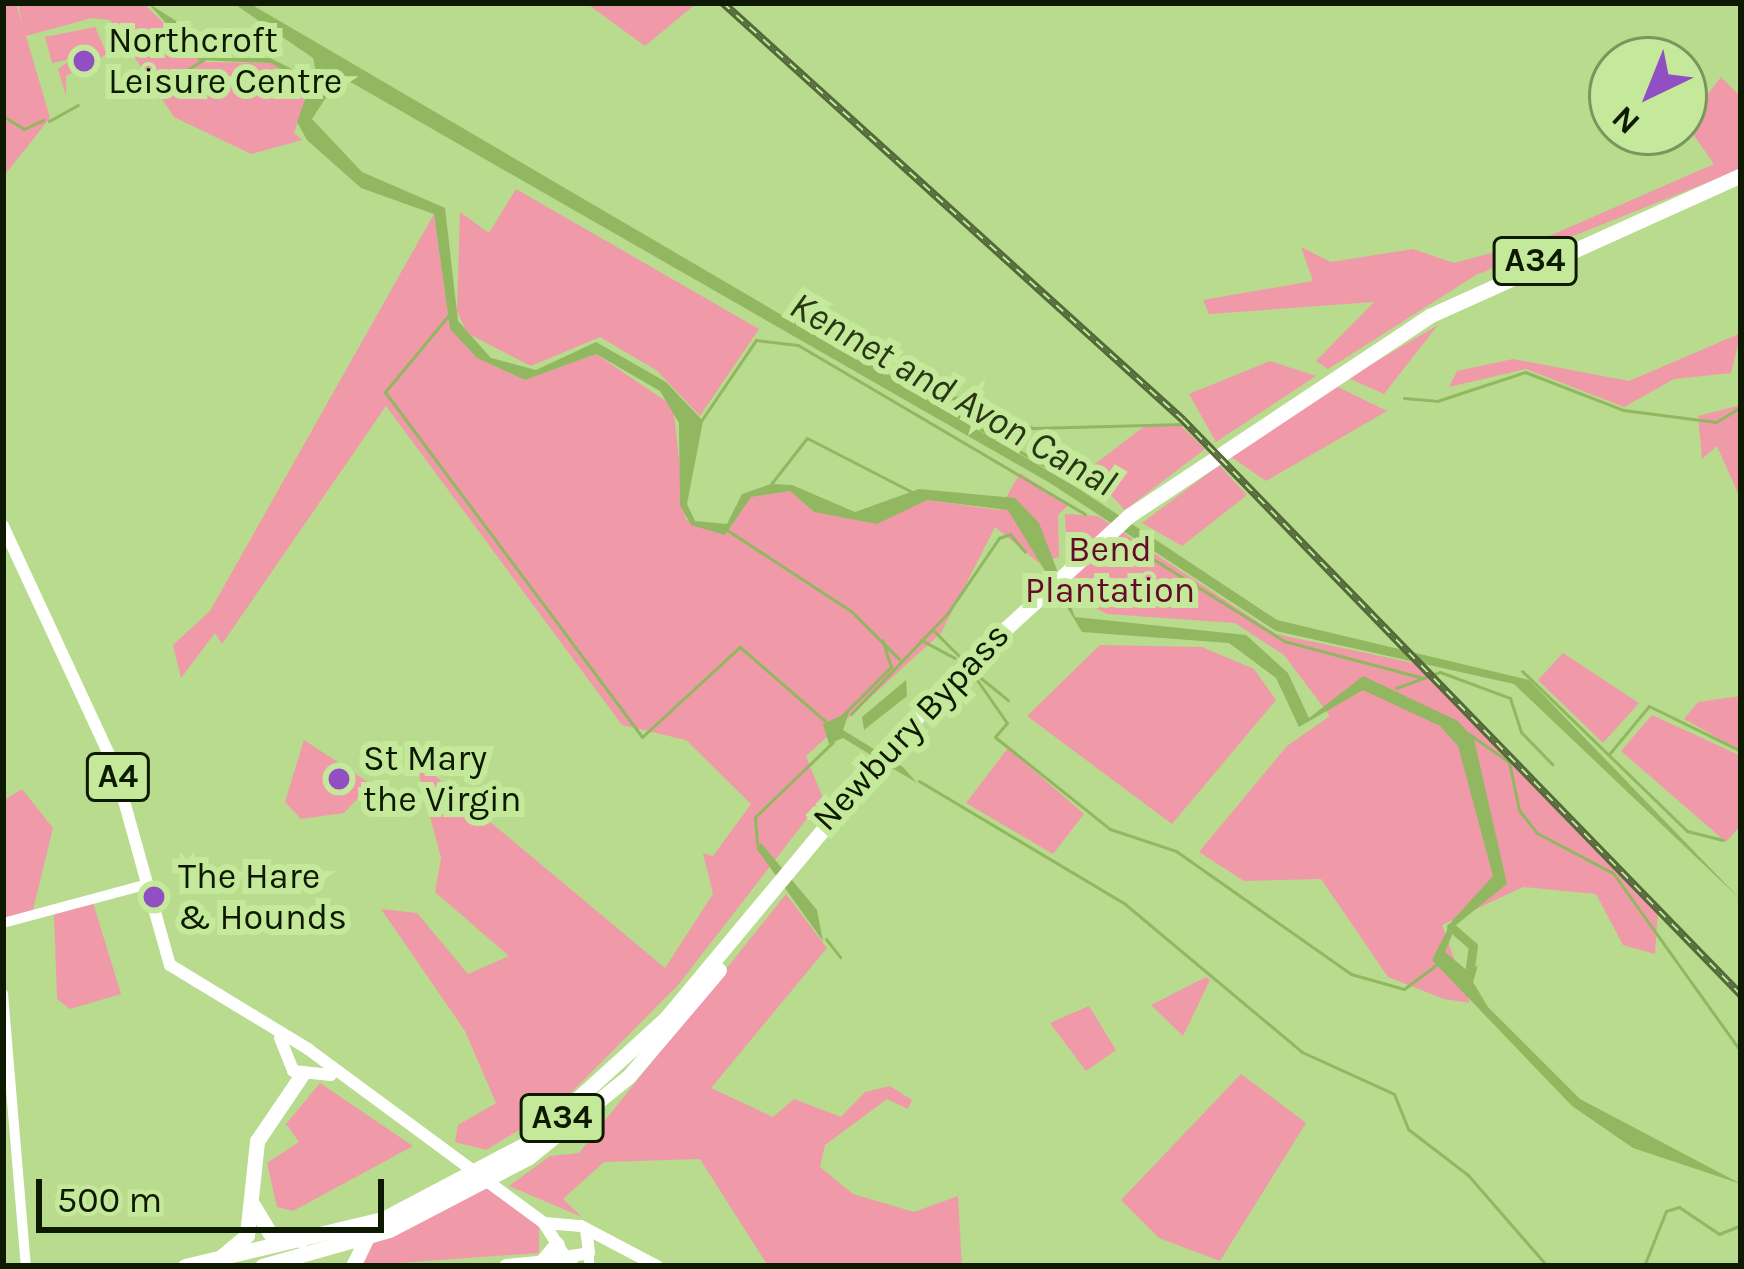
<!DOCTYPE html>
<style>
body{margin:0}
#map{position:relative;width:1744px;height:1269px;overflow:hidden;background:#b8db8d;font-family:Karla,sans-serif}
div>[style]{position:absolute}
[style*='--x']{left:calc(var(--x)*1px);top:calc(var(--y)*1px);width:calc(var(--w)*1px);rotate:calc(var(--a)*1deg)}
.green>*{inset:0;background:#f09aa9}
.water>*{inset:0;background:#92b761}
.stream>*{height:3px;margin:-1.5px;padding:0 1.5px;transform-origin:1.5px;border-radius:1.5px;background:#92b761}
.river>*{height:9px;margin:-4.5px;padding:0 4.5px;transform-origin:4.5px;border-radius:4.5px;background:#92b761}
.secondary>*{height:10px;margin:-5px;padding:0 5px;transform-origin:5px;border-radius:5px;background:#fff}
.primary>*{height:12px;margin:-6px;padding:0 6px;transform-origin:6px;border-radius:6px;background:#fff}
.highway>*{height:15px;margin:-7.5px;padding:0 7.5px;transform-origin:7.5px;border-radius:7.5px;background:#fff}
.rail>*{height:8px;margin-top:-4px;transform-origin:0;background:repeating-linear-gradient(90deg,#c5e99a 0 9px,#54693a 0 18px);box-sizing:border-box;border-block:3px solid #54693a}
.dots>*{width:33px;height:33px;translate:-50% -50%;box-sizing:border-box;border:6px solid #c5e99a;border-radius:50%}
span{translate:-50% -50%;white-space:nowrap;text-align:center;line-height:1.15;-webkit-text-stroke:12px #c5e99a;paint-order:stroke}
.shield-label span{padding:3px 9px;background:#c5e99a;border:3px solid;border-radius:9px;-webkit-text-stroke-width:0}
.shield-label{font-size:33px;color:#0d1900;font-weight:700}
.poi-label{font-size:36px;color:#0d1900}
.left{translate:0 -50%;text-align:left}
.park-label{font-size:36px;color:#640b29}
.street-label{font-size:36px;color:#0d1900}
.water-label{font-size:39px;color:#293814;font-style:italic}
.frame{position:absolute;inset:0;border:6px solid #0d1900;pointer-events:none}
.north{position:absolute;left:1588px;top:36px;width:120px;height:120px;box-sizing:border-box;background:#c5e99a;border:3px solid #7b965c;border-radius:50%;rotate:223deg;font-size:33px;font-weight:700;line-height:48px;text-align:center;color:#0d1900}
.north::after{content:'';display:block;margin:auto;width:42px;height:54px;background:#924ec3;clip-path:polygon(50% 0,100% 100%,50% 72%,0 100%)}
.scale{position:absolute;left:36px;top:1179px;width:348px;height:54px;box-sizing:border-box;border:6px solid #0d1900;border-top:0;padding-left:15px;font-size:36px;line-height:42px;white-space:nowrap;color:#0d1900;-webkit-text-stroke:9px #c5e99a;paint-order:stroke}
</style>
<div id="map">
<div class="green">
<i style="clip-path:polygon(3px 3px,16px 3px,22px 24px,18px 3px,143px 3px,205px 62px,271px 63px,310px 86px,294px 133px,302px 140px,251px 154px,174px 117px,110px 20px,92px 18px,26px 36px,50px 118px,3px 177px)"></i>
<i style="clip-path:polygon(586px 3px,697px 3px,645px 46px)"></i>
<i style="clip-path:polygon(95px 27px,107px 54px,66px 76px,66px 96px,58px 69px,72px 59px,52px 63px,45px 37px)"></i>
<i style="clip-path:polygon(1721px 77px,1741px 97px,1741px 169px,1476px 275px,1328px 369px,1316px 361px,1374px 302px,1209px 314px,1203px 300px,1313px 281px,1301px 247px,1331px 262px,1413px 249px,1454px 263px,1540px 240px,1714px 164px,1685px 123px)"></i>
<i style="clip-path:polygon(516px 189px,759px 329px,700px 416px,656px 370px,600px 337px,531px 366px,467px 333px,457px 311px,460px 212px,489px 233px)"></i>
<i style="clip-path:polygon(434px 214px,450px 328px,477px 358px,525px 380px,596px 354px,673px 406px,686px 520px,725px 535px,750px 497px,790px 491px,814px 512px,874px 523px,927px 500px,999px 510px,1020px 473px,1069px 504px,1058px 515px,1059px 557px,1039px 563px,995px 527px,941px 633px,806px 756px,823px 798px,679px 984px,557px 1107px,486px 1150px,455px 1142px,458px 1125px,496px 1103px,465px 1031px,381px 909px,417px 913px,468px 974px,509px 956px,435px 892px,441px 858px,415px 759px,665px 968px,713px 894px,703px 853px,713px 856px,751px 804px,686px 740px,622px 725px,386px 406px,222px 644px,215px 633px,181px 678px,173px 645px,210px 611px)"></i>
<i style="clip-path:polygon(1438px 325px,1384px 394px,1348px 378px)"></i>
<i style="clip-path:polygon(1741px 333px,1731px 373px,1674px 379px,1624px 407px,1526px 369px,1449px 387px,1457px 371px,1513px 359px,1629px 381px)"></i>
<i style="clip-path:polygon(1270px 361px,1316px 376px,1216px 442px,1189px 394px)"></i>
<i style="clip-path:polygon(1336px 386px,1387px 411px,1266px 481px,1230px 456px)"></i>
<i style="clip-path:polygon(1741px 405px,1741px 500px,1717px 446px,1702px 459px,1698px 416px)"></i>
<i style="clip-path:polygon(1146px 425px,1180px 425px,1205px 449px,1125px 510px,1087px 470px)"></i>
<i style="clip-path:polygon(1219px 465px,1247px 495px,1182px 546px,1142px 523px)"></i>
<i style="clip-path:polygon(1065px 514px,1098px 516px,1276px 634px,1418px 664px,1658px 909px,1655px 954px,1623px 945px,1596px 894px,1523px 887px,1442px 925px,1470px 1003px,1444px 999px,1388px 977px,1321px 879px,1244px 881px,1199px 852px,1287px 746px,1330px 716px,1284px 655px,1235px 623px,1107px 614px,1068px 593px)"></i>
<i style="clip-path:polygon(1100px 645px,1202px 647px,1254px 669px,1276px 700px,1172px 824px,1027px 716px)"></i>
<i style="clip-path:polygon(1563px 653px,1639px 703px,1603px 743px,1538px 680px)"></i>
<i style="clip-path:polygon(1741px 696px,1741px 751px,1684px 719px,1698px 702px)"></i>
<i style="clip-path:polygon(1652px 715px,1741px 756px,1741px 825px,1726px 842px,1621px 751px)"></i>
<i style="clip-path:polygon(304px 740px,371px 784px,344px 813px,301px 819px,285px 802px)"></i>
<i style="clip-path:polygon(1008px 748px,1084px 814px,1053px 854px,966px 803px)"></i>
<i style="clip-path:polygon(22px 789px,53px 828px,32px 914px,3px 922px,3px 801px)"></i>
<i style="clip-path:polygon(786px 894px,827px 948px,711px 1088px,773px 1117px,794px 1099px,841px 1117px,865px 1092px,890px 1086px,912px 1100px,908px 1109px,887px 1099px,825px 1145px,820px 1167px,853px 1194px,914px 1212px,958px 1196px,962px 1266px,768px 1266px,700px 1159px,604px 1162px,563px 1199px,582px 1217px,509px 1186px,550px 1156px,579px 1153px)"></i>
<i style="clip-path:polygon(93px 903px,121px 994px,70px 1009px,57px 999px,54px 914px)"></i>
<i style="clip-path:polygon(1206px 977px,1210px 980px,1183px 1036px,1151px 1005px)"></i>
<i style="clip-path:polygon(1089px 1006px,1116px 1050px,1086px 1071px,1050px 1023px)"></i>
<i style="clip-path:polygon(1241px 1074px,1306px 1123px,1220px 1261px,1159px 1238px,1121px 1200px)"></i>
<i style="clip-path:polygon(320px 1083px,413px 1146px,293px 1211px,277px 1207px,267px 1163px,299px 1142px,286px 1124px)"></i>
<i style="clip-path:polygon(487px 1188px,539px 1225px,539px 1253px,355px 1266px,366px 1247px)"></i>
</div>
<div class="water">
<i style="clip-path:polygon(148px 3px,187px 28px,203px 58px,270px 58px,318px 82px,313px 58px,233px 3px,249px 3px,1079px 489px,1277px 620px,1529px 680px,1741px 900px,1514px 684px,1276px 631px,1050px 483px,340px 76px,312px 119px,362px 172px,445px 208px,458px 321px,491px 358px,536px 370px,596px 342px,666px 382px,703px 421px,687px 504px,695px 521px,727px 524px,742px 494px,771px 484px,792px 485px,855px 512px,919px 489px,1015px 498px,1039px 523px,1075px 617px,1246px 635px,1288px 673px,1309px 718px,1363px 676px,1458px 721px,1474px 739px,1507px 884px,1456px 925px,1445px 952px,1469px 972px,1478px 965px,1473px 982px,1488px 1007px,1580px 1099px,1741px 1184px,1633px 1148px,1572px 1106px,1432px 960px,1452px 921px,1493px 876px,1458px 746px,1440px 726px,1363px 690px,1299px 727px,1276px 678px,1229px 643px,1082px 632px,1008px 510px,927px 500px,877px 524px,814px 512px,790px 491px,751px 497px,725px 535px,691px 525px,680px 505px,679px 423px,660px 391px,596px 354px,525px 380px,477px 358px,450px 329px,434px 214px,361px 188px,307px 140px,297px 122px,310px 86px,271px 63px,199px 60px)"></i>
<i style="clip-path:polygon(906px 680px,907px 696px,864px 730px,862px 717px)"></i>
<i style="clip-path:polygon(849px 712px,843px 730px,903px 767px,917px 783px,843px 738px,829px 744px,823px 724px)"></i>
<i style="clip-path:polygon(761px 843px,817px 910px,823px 941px,756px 848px)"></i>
</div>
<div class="stream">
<i style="--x:155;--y:90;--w:58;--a:-32.3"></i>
<i style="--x:3;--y:116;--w:25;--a:32"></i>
<i style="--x:24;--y:129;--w:21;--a:-25"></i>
<i style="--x:49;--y:121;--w:33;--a:-29"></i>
<i style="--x:448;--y:316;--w:99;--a:129.7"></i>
<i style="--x:385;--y:392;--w:430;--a:53.3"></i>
<i style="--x:642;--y:737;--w:133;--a:-42.6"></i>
<i style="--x:740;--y:647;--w:113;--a:41"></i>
<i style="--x:785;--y:316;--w:340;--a:30"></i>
<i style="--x:1404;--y:398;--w:33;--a:5"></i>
<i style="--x:1437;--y:401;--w:93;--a:-18.2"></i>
<i style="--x:1525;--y:372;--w:105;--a:21.2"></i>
<i style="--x:1623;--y:410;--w:94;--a:7.4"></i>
<i style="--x:1716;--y:422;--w:29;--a:-31"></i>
<i style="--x:935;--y:400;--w:27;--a:-6"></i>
<i style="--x:962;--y:397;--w:77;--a:23.6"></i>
<i style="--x:1033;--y:428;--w:151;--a:-1.5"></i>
<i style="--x:701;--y:421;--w:98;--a:-55.8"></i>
<i style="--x:756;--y:340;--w:42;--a:6.8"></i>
<i style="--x:798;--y:345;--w:333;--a:30.5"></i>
<i style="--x:771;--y:484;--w:58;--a:-52"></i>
<i style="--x:807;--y:438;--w:123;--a:27.2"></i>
<i style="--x:727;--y:530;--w:148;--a:33.2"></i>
<i style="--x:851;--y:611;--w:68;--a:45"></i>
<i style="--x:1145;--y:554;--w:164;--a:32"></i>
<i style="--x:1284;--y:641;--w:144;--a:14.9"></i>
<i style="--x:934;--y:631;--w:35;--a:45"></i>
<i style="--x:921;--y:640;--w:38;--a:28"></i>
<i style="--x:1522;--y:671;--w:230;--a:44.1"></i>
<i style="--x:1687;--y:831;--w:37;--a:14"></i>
<i style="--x:977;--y:675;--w:40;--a:39"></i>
<i style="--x:975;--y:677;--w:56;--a:55.2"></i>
<i style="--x:1007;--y:723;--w:18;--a:131"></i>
<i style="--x:995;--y:737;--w:147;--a:38.7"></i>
<i style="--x:1110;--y:829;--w:70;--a:18.4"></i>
<i style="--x:1176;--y:851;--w:214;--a:35.1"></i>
<i style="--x:1351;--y:974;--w:55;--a:15.8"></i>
<i style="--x:1404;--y:989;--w:45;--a:-36.9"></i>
<i style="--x:1396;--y:688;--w:47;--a:-20"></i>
<i style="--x:1440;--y:672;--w:75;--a:20.4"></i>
<i style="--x:1510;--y:698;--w:36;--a:72"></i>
<i style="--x:1521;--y:732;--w:45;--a:45.9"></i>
<i style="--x:851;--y:714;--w:139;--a:-46.2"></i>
<i style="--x:947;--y:614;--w:92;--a:-55.6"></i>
<i style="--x:999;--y:538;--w:12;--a:-20"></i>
<i style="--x:1010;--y:534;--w:23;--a:50"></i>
<i style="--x:841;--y:717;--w:71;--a:-45"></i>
<i style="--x:891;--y:667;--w:28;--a:-108"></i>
<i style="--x:1469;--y:734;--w:49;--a:35"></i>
<i style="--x:1509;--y:762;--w:49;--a:78.2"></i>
<i style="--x:1519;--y:810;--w:29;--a:52"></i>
<i style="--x:1537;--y:833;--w:86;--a:27.8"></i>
<i style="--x:1613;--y:873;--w:220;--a:54.4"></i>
<i style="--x:1610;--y:753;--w:61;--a:-50.3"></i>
<i style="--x:1649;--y:706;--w:102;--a:26.1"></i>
<i style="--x:919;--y:781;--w:240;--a:30.8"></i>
<i style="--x:1125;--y:904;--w:231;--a:39.9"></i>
<i style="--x:1302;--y:1052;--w:101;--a:24.5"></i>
<i style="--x:1394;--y:1094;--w:38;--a:68"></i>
<i style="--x:1408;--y:1129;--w:76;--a:37.5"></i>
<i style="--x:1468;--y:1175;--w:121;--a:49"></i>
<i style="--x:757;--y:844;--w:27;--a:-94"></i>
<i style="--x:755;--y:817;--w:108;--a:-43.9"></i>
<i style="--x:826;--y:939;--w:23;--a:52"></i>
<i style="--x:1644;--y:1266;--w:59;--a:-68.2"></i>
<i style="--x:1666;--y:1211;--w:14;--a:-17"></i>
<i style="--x:1679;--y:1207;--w:48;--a:34"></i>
<i style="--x:1719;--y:1234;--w:24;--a:-22"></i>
</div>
<div class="river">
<i style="--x:1451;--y:927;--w:29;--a:41"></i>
<i style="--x:1473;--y:946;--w:36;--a:98"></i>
</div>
<div class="secondary">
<i style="--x:3;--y:923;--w:147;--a:-15"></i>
<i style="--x:3;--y:994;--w:273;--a:85.2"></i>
<i style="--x:589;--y:1253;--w:13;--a:90"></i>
</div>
<div class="primary">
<i style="--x:3;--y:526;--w:264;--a:65.1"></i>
<i style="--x:114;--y:765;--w:208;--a:74.4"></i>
<i style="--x:170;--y:965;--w:162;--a:31.3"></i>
<i style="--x:308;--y:1049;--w:293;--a:36.4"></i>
<i style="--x:544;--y:1223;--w:40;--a:58"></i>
<i style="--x:565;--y:1257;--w:24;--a:-9"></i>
<i style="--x:589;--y:1253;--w:23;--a:-97"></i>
<i style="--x:280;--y:1038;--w:35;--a:68"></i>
<i style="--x:293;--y:1071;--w:38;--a:6"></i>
<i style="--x:545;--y:1223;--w:36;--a:5"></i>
<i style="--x:581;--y:1226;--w:86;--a:27.8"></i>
</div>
<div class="highway">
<i style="--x:253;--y:1205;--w:33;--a:59"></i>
<i style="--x:270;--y:1233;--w:32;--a:13"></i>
<i style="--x:221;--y:1257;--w:34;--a:-40"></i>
<i style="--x:247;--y:1235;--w:95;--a:-83.9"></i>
<i style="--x:257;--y:1141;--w:82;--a:-55.9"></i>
<i style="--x:540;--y:1264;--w:26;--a:-50"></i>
<i style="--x:185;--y:1266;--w:204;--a:-13.4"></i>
<i style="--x:383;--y:1219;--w:167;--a:-27.8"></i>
<i style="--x:531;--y:1141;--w:183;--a:-42.3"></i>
<i style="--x:666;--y:1018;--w:431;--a:-50.2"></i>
<i style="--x:942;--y:687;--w:255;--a:-42.5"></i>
<i style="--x:1130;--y:515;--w:359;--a:-33.6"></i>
<i style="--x:1429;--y:316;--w:342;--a:-24.3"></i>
<i style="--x:262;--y:1266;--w:132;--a:-15.8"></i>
<i style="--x:389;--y:1230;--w:158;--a:-27.5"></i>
<i style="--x:529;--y:1157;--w:129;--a:-39"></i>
<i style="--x:629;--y:1076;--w:139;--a:-49.7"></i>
<i style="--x:353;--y:1266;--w:28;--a:-64"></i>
<i style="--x:506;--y:1266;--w:64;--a:-5.4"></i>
</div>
<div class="rail">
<i style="--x:723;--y:3;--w:621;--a:42.19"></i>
<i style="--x:1183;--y:420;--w:801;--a:45.86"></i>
</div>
<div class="dots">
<i style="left:84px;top:61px;background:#924ec3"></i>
<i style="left:339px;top:779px;background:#924ec3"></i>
<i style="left:154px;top:897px;background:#924ec3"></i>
</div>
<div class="shield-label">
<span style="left:1535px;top:261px">A34</span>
<span style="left:118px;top:777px">A4</span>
<span style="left:562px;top:1118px">A34</span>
</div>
<div class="poi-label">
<span class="left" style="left:108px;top:61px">Northcroft<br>Leisure Centre</span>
<span class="left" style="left:363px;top:779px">St Mary<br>the Virgin</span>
<span class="left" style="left:178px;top:897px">The Hare<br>&amp; Hounds</span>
</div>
<div class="park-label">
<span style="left:1110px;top:570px">Bend<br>Plantation</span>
</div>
<div class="street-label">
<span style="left:911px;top:727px;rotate:-47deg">Newbury Bypass</span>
</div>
<div class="water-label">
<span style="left:953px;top:394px;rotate:30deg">Kennet and Avon Canal</span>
</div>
<div class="frame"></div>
<div class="north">N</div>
<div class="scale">500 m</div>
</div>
